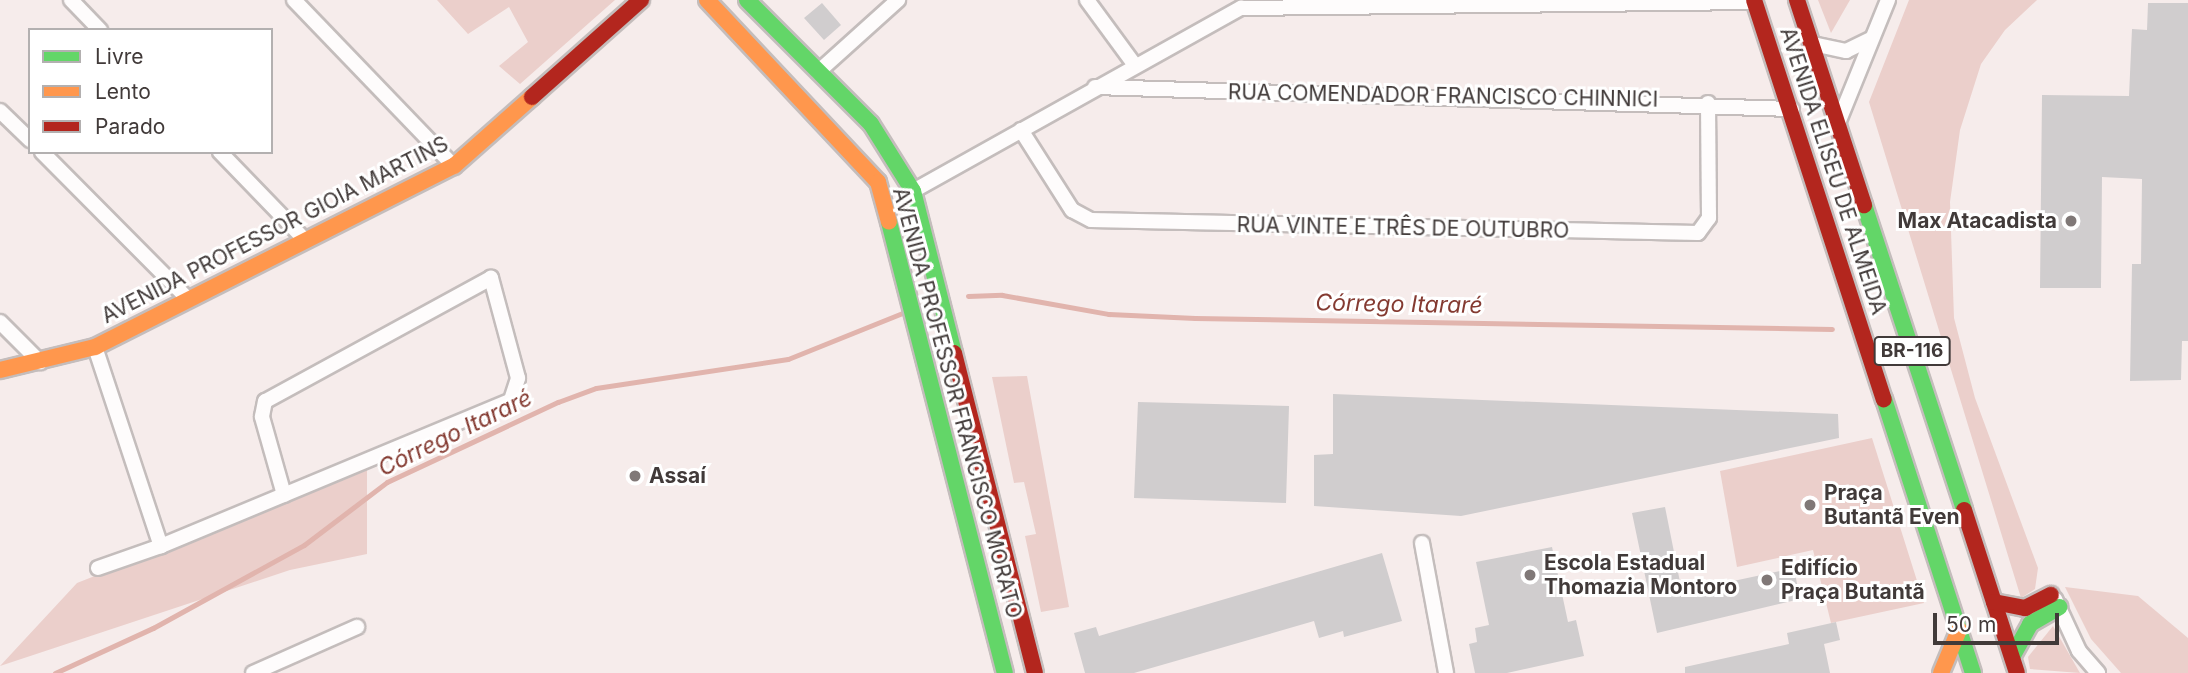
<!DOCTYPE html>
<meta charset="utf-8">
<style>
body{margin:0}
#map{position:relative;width:2188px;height:673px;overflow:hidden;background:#f6eceb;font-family:Inter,sans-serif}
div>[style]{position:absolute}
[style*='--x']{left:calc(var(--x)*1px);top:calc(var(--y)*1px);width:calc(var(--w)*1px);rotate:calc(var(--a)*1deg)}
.green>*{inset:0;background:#ebcfcb}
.stream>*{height:5px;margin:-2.5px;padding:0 2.5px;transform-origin:2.5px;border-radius:2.5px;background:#e1b4ad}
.building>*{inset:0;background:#d0cdce}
.roads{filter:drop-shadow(2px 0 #c4bdbc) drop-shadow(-2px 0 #c4bdbc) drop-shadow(0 2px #c4bdbc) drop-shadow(0 -2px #c4bdbc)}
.street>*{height:14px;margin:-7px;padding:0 7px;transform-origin:7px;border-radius:7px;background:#fefcfc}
.fast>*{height:16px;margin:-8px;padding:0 8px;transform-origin:8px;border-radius:8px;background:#63d668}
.slow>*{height:16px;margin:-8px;padding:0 8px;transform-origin:8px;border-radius:8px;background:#ff974d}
.jam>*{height:16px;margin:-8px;padding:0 8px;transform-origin:8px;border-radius:8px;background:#b3261e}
.dots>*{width:19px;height:19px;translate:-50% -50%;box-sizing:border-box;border:4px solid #fff;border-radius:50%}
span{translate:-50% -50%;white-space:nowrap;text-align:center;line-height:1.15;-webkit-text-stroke:6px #fff;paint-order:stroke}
.shield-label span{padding:2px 5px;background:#fff;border:2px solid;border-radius:5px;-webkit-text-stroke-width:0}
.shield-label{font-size:19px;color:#413a39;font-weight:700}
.street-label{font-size:21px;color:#413a39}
.poi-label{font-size:21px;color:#413a39;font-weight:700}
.right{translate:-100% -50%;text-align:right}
.left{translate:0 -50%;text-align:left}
.water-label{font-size:23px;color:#843a31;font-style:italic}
.legend{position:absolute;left:28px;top:28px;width:245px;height:126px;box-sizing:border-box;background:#fff;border:2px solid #b3b0b0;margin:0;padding:9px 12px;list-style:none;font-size:21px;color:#413a39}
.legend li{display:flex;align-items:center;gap:14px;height:35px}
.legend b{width:35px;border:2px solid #b3b0b0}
.scale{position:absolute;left:1933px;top:613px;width:126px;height:32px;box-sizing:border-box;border:4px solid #413a39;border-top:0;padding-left:9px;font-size:21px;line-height:24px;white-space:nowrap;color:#413a39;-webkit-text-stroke:5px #fff;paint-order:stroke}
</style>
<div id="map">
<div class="green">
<i style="clip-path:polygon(437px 0,615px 0,520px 84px,499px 66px,528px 42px,509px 7px,468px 34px)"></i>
<i style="clip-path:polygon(1818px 0,1850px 0,1831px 33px)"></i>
<i style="clip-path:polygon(1909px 0,2037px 0,2005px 30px,1981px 64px,1960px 130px,1950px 202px,1954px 318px,1975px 398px,2038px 568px,2035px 589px,2021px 598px,1869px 102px)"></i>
<i style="clip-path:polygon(1027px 376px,1069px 607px,1041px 612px,1025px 536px,1036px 534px,1024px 482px,1014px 483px,992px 377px)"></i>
<i style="clip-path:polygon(1872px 438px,1924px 603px,1831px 623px,1813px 550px,1737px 567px,1720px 471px)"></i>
<i style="clip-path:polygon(367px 468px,367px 554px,290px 570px,0 666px,77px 583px)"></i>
<i style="clip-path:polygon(2065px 587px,2138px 596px,2188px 638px,2188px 673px,2121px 673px,2091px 639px)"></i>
<i style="clip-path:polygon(2053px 626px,2080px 673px,2030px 669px,2028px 657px)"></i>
</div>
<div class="stream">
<i style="--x:968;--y:296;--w:34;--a:-2"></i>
<i style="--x:1002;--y:295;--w:109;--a:10.1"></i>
<i style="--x:1109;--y:314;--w:86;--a:2.7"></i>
<i style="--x:1195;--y:318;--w:637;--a:0.99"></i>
<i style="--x:55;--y:673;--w:108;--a:-24.7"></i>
<i style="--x:153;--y:628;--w:172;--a:-28.8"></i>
<i style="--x:304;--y:545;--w:104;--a:-37.2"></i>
<i style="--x:387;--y:482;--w:189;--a:-25.1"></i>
<i style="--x:558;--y:402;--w:40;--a:-20.2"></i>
<i style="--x:596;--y:388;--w:194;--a:-8.6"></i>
<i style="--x:788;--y:359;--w:126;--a:-21.9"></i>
</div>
<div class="building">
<i style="clip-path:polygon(822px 3px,841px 25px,824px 40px,804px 18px)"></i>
<i style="clip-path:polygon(2148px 3px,2188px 3px,2188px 341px,2182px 341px,2181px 380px,2130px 381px,2132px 264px,2141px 264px,2142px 179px,2102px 177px,2101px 288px,2040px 288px,2042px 95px,2129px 96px,2132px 29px,2147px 30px)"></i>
<i style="clip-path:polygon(1333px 394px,1838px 414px,1839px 438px,1461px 516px,1314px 506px,1314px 455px,1333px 454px)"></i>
<i style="clip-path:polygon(1138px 402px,1289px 406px,1286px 503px,1134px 498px)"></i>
<i style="clip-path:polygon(1665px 507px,1682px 592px,1794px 568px,1800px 599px,1657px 633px,1632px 513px)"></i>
<i style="clip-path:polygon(1552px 547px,1568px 622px,1576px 620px,1584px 656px,1507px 673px,1475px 673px,1469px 644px,1477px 642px,1475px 628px,1489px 625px,1476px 562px)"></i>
<i style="clip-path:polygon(1382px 553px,1402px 621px,1344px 637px,1343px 631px,1319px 638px,1314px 621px,1134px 673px,1085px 673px,1074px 633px,1096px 627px,1099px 636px)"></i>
<i style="clip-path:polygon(1836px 622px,1840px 640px,1824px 644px,1830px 673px,1685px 673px,1685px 667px,1789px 644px,1787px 633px)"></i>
</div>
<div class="roads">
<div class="street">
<i style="--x:71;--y:0;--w:42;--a:46"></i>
<i style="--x:294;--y:0;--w:231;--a:46.1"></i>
<i style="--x:1087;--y:0;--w:79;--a:53.7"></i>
<i style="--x:1813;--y:44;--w:34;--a:12"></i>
<i style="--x:1846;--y:51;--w:28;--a:-26"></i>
<i style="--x:818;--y:72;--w:108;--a:-42"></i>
<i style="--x:1095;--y:87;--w:697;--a:1.81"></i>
<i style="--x:0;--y:111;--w:42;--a:44"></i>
<i style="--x:1838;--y:123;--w:133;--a:-67.9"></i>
<i style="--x:1021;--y:130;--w:95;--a:57.5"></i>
<i style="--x:1072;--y:210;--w:21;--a:28"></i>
<i style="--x:1091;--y:220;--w:607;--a:1.23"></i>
<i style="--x:1698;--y:233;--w:19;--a:-54"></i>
<i style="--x:1709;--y:218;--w:115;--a:-90.5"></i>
<i style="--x:42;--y:152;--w:207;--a:45.2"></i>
<i style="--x:220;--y:152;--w:122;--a:46"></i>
<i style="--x:913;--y:191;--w:376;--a:-29.2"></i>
<i style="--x:1241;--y:8;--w:514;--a:-0.67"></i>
<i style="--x:0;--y:322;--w:57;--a:45"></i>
<i style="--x:95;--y:347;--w:210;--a:71.7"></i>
<i style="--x:1422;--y:543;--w:132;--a:79.5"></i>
<i style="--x:98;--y:568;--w:67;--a:-19.2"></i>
<i style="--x:161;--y:546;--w:379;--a:-22.6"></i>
<i style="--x:511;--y:400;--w:23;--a:-72"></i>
<i style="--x:518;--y:378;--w:104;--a:-105.1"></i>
<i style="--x:491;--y:278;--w:257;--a:151.4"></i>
<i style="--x:265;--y:401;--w:16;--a:101"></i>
<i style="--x:262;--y:417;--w:81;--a:74.2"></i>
<i style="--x:2055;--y:599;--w:57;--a:65.2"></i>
<i style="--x:2079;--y:651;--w:29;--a:49"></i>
<i style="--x:253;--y:673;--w:114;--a:-23.9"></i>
</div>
<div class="fast">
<i style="--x:747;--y:0;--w:175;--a:45"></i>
<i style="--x:871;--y:124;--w:79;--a:57.9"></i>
<i style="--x:913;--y:191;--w:167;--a:75.8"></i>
<i style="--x:1864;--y:205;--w:321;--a:71.8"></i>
<i style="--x:889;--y:222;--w:466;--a:75.6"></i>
<i style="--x:1884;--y:399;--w:288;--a:72"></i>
<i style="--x:2012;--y:657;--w:38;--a:-61"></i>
<i style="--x:2030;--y:624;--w:34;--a:-30"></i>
</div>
<div class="slow">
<i style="--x:707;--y:0;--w:250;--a:46.8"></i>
<i style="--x:878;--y:182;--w:41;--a:74.6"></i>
<i style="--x:0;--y:370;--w:98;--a:-13.6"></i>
<i style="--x:95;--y:347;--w:402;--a:-26.8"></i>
<i style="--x:454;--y:166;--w:104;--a:-41.5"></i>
<i style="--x:1941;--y:673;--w:47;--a:-67.3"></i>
</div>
<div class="jam">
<i style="--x:1754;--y:0;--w:420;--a:72"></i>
<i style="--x:1797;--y:0;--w:216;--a:71.9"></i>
<i style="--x:532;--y:97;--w:146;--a:-41.7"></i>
<i style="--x:954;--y:353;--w:330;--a:75.8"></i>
<i style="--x:1964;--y:510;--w:171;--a:72"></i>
<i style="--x:1994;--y:602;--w:32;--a:11"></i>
<i style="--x:2025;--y:608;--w:29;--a:-27"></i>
</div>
</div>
<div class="dots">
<i style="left:2071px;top:221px;background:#807877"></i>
<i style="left:635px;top:476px;background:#807877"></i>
<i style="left:1810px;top:505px;background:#807877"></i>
<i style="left:1530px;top:575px;background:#807877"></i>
<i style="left:1767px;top:580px;background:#807877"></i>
</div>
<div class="shield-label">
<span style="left:1912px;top:351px">BR-116</span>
</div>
<div class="street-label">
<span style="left:1443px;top:96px;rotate:1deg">RUA COMENDADOR FRANCISCO CHINNICI</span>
<span style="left:1833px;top:171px;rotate:72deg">AVENIDA ELISEU DE ALMEIDA</span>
<span style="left:1403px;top:228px;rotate:1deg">RUA VINTE E TRÊS DE OUTUBRO</span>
<span style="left:275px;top:230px;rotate:-27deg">AVENIDA PROFESSOR GIOIA MARTINS</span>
<span style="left:957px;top:403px;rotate:75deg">AVENIDA PROFESSOR FRANCISCO MORATO</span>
</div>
<div class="poi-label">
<span class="right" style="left:2057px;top:221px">Max Atacadista</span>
<span class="left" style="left:649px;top:476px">Assaí</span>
<span class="left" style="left:1824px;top:505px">Praça<br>Butantã Even</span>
<span class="left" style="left:1544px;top:575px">Escola Estadual<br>Thomazia Montoro</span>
<span class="left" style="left:1781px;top:580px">Edifício<br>Praça Butantã</span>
</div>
<div class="water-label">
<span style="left:1399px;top:304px;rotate:1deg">Córrego Itararé</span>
<span style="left:455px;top:433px;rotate:-26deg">Córrego Itararé</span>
</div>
<ul class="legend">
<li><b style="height:9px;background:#63d668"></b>Livre</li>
<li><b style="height:9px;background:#ff974d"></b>Lento</li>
<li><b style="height:9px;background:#b3261e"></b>Parado</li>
</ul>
<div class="scale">50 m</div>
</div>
